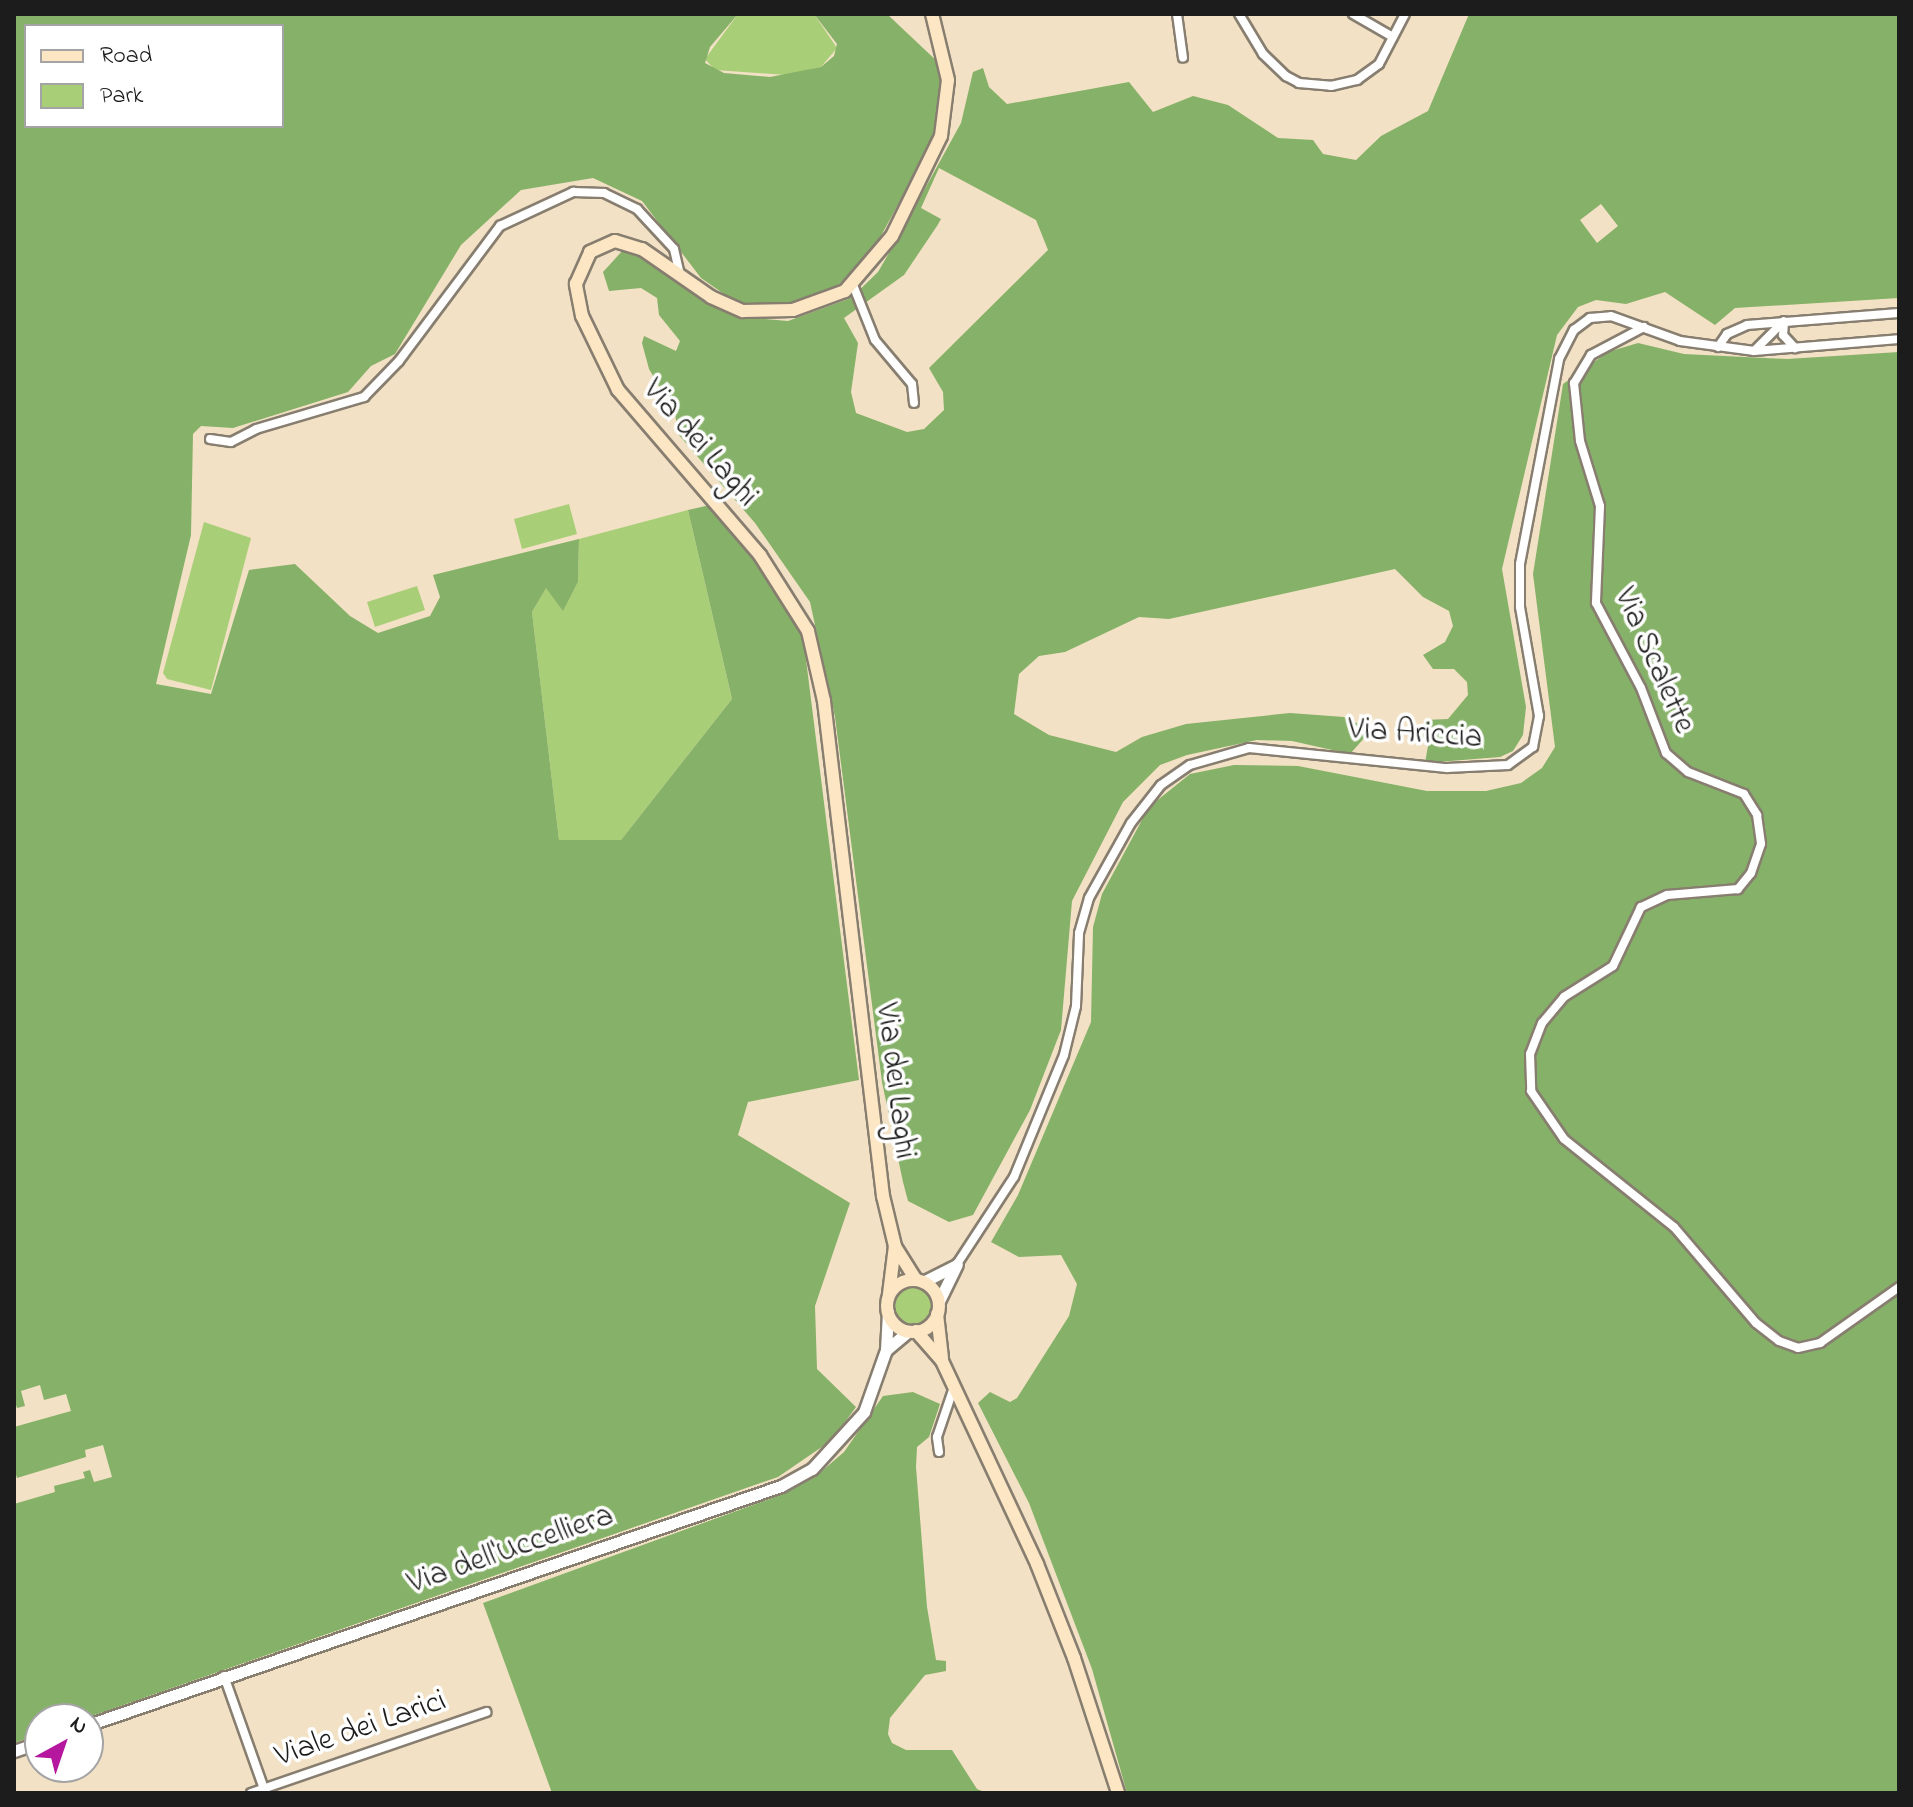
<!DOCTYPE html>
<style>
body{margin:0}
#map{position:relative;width:1913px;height:1807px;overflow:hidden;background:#f2e1c4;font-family:"Indie Flower",sans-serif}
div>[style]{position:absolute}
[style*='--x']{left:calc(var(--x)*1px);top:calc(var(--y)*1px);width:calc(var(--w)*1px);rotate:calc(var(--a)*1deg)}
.green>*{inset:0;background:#a9ce78}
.round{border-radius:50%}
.forest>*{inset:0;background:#86b168}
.roads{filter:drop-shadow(2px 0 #877e70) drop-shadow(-2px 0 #877e70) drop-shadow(0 2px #877e70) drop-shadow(0 -2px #877e70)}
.minor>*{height:8px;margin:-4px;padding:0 4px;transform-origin:4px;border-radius:4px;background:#fff}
.tertiary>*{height:11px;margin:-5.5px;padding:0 5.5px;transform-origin:5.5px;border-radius:5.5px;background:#fff}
.secondary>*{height:12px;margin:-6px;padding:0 6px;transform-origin:6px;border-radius:6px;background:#fce6c4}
.secondary>.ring{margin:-6px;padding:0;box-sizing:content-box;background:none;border:12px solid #fce6c4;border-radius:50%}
span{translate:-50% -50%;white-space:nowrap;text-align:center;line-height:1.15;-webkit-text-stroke:7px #fff;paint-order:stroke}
.street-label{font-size:32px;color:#1c1c1c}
.frame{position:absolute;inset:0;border:16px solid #1c1c1c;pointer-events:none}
.legend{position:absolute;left:24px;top:24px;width:260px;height:104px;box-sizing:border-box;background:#fff;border:2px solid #a4a4a4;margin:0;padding:10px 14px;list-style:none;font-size:24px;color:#1c1c1c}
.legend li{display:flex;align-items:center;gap:16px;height:40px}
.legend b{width:40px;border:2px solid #a4a4a4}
.north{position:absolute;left:24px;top:1703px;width:80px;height:80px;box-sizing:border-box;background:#fff;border:2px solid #a4a4a4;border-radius:50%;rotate:40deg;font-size:22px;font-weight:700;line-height:32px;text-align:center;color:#1c1c1c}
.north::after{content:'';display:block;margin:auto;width:28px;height:36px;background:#b5179e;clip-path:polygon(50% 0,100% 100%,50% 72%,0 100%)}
</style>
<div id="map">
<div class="green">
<i style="clip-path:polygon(738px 14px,814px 14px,837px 48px,821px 67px,787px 75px,715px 70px,705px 59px)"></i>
<i style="clip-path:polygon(569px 504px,577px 534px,522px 549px,514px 519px)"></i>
<i style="clip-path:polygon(688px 510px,732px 699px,621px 840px,559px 840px,532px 612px,546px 587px,563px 610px,578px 582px,579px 539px)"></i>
<i style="clip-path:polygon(204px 522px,251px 538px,211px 690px,167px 679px,163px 673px)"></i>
<i style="clip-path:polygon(417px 586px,425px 610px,375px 627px,367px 602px)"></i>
<i class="round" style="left:892px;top:1286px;width:40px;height:40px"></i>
</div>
<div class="forest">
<i style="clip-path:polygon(evenodd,14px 14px,738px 14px,710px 47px,705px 63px,724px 73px,770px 77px,821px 67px,834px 56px,837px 44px,814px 14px,887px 14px,941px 65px,944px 104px,935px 137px,871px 254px,835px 288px,788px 304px,737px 303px,701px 278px,642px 201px,593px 178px,521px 190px,461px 245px,395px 354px,371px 366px,348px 392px,233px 428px,201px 426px,193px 434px,191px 535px,156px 684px,211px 694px,249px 570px,295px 564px,350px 616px,378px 633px,430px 616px,440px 597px,433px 575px,579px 539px,578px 582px,563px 611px,546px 588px,532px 612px,559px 840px,621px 840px,732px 699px,688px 510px,710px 505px,761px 563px,788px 603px,803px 636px,859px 1080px,748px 1102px,738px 1135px,850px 1203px,815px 1306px,817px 1369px,856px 1407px,832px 1440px,778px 1477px,83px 1719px,40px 1719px,40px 1734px,14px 1743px,14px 1504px,55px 1492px,54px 1486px,85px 1478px,83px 1472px,90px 1470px,94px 1482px,112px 1477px,103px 1445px,85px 1450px,86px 1457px,17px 1478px,14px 1468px,14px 1427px,71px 1411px,66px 1394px,44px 1400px,40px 1385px,21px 1391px,25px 1406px,17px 1408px,14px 1399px,14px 14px,26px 26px,282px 26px,282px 126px,26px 126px,26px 26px)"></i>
<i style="clip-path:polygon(evenodd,1469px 14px,1899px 14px,1899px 298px,1735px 308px,1715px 325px,1665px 292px,1626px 304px,1596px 300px,1578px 307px,1557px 335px,1502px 569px,1526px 707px,1523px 735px,1513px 751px,1500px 757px,1425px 763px,1429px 740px,1422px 739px,1425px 720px,1448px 719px,1468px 695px,1467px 682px,1454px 669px,1433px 669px,1423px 655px,1445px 642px,1453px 626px,1449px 611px,1423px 597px,1395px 569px,1169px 619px,1139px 617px,1065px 652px,1039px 656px,1019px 674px,1014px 714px,1049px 735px,1116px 752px,1142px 737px,1186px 724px,1290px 713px,1344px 717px,1363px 726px,1366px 736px,1350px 754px,1292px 741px,1257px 740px,1187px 755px,1160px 765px,1123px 802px,1072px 901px,1061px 1030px,1030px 1110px,973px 1215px,949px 1222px,908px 1201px,903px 1182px,882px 1082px,835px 717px,810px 602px,755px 523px,678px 434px,675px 413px,649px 369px,642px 343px,644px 336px,676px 351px,680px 341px,659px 315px,657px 298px,641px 288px,609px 291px,603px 272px,624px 249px,641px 254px,712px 306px,752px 318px,788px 321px,851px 298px,878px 272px,900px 234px,961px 123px,973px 72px,983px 68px,989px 87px,1007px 104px,1129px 82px,1153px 112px,1193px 96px,1228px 105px,1278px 138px,1313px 140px,1323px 154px,1356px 160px,1381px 136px,1428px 111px,1469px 14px,939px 168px,1036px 220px,1048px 250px,929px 368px,943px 392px,944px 410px,924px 429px,907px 432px,856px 413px,851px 392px,858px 343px,844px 318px,904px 275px,937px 226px,941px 219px,921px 208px,939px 168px,1469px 14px,1601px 204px,1618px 226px,1597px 243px,1580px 220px,1601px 204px)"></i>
<i style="clip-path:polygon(1638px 343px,1684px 354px,1787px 359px,1899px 352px,1899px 1793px,1127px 1793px,1092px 1669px,1029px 1503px,978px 1403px,990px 1392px,1010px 1402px,1017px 1398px,1069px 1316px,1077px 1284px,1061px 1255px,1019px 1257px,991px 1242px,1018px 1195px,1091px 1022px,1093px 927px,1102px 894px,1149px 807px,1190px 774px,1234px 765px,1298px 766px,1427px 791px,1486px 791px,1521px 783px,1542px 768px,1555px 747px,1533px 574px,1563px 384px,1608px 352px)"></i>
<i style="clip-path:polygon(913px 1392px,940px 1404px,929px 1437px,917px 1447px,916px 1467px,927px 1607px,936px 1660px,946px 1661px,946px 1671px,925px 1675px,890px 1718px,888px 1734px,892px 1743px,906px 1750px,952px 1750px,977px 1789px,987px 1793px,552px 1793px,483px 1603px,783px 1494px,816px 1476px,844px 1452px,883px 1396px)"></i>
</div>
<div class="roads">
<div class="minor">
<i style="--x:1177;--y:14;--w:44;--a:82.2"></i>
<i style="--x:1239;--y:14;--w:47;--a:59"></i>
<i style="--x:1263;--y:54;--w:32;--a:44"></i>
<i style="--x:1286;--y:76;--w:15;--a:28"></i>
<i style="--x:1299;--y:83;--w:32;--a:5"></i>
<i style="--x:1331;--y:86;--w:27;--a:-13"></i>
<i style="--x:1357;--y:80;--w:27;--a:-36"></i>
<i style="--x:1379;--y:64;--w:56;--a:-62.5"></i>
<i style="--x:1353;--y:14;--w:46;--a:29.9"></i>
<i style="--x:853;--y:285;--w:59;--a:68.2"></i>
<i style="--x:875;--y:340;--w:57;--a:49.9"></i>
<i style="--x:912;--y:384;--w:19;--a:84"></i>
<i style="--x:1784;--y:322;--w:13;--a:94"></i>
<i style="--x:1783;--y:335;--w:18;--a:47"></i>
<i style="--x:1644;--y:327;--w:60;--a:152.2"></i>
<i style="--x:1591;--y:355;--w:33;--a:121"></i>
<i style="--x:1574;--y:383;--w:58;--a:84.1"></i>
<i style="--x:1580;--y:441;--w:68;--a:72.9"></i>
<i style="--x:1600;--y:506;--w:97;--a:92.4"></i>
<i style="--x:1596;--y:603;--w:96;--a:62.1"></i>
<i style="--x:1641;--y:688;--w:70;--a:69"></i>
<i style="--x:1666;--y:753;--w:29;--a:41"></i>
<i style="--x:1688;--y:772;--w:60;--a:21.4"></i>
<i style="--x:1744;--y:794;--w:25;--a:58"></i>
<i style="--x:1757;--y:815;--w:29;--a:82"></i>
<i style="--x:1761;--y:844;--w:31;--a:109"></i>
<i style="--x:1751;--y:873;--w:21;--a:129"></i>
<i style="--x:1738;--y:889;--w:71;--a:175.2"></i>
<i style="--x:1667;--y:895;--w:29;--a:155"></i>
<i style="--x:1641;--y:907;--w:65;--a:115.4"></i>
<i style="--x:1613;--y:966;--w:58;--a:147.7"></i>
<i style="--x:1564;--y:997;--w:34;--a:130"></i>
<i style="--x:1542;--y:1023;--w:33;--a:111"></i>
<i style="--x:1530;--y:1054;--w:37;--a:88"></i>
<i style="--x:1531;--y:1091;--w:58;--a:55.5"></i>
<i style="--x:1564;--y:1139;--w:141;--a:38.7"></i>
<i style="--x:1674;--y:1227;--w:126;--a:49.5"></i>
<i style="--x:1756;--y:1323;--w:29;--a:38"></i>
<i style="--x:1779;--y:1341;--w:20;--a:20"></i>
<i style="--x:1798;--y:1348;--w:23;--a:-13"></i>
<i style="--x:1820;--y:1343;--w:97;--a:-35.3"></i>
<i style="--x:1718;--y:347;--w:16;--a:-55"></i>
<i style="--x:1727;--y:334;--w:22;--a:-24"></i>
<i style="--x:1747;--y:325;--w:152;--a:-4.5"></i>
<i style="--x:1754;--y:351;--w:42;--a:-45"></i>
<i style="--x:210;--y:439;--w:21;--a:8"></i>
<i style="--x:231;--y:442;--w:28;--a:-27"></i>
<i style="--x:256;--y:429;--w:113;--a:-16.5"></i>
<i style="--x:364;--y:397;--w:50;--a:-45.8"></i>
<i style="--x:399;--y:361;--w:169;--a:-53.2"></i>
<i style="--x:500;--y:226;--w:81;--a:-25"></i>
<i style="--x:573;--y:192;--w:31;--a:2"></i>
<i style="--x:604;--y:193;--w:37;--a:26"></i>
<i style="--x:637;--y:209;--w:54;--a:47.2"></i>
<i style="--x:674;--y:249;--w:28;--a:77"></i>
<i style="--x:957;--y:1264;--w:104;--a:-56.8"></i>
<i style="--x:1014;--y:1177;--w:132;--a:-67.7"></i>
<i style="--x:1064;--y:1055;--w:50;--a:-76.2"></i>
<i style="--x:1076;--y:1006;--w:73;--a:-87.6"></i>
<i style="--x:1079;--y:933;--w:36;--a:-74"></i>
<i style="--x:1089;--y:898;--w:86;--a:-60.8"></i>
<i style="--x:1131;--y:823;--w:48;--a:-51.7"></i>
<i style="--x:1161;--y:785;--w:35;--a:-35"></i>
<i style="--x:1190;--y:765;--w:61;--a:-16.1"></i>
<i style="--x:1249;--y:748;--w:199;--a:5.8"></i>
<i style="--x:1447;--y:768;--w:61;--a:-2.8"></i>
<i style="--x:1508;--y:765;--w:31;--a:-36"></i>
<i style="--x:1533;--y:747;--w:32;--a:-79"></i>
<i style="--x:1539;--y:716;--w:111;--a:-99.9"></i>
<i style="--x:1520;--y:607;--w:43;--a:-90"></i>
<i style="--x:1520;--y:564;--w:209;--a:-79.2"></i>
<i style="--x:1559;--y:359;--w:33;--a:-63"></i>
<i style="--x:1574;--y:330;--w:20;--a:-37"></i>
<i style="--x:1590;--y:318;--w:21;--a:-5"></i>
<i style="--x:1611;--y:316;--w:73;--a:19.9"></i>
<i style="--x:1680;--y:341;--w:75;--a:7.7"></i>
<i style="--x:1754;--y:351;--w:145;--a:-4.7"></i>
<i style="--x:939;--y:1452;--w:15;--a:-98"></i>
<i style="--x:937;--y:1437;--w:53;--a:-71.2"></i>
<i style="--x:224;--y:1676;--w:123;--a:70.5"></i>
<i style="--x:251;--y:1793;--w:249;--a:-19"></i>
</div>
<div class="tertiary">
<i style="--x:923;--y:1282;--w:34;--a:-27"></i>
<i style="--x:938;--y:1303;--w:43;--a:-64"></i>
<i style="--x:886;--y:1350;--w:30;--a:-40"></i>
<i style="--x:88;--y:1725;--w:733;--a:-19.03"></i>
<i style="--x:781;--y:1486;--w:35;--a:-29"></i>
<i style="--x:812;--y:1469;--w:77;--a:-47.6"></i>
<i style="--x:864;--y:1412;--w:66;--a:-70.5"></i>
<i style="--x:886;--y:1350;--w:38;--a:-87"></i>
<i style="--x:14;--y:1751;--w:28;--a:-19"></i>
</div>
<div class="secondary">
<i style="--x:916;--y:1280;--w:40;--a:-122"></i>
<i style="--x:895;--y:1246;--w:51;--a:-103.5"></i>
<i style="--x:883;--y:1196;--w:499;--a:-96.8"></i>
<i style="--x:824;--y:701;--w:72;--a:-102.9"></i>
<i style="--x:808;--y:631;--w:90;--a:-122.3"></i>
<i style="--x:760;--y:555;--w:218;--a:-130.7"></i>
<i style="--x:618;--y:390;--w:82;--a:-115.9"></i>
<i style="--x:582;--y:316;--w:33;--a:-101"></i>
<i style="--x:576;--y:284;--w:35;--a:-66"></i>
<i style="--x:590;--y:252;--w:27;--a:-24"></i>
<i style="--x:615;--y:241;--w:28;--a:17"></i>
<i style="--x:642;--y:249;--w:84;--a:34.8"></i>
<i style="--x:711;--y:297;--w:35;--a:24"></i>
<i style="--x:743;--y:311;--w:50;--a:-1.1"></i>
<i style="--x:793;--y:310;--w:55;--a:-20.1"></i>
<i style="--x:845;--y:291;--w:72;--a:-49.5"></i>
<i style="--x:892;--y:236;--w:111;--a:-63.9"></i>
<i style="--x:941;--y:136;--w:56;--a:-82.9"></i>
<i style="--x:948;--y:80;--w:68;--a:-103.6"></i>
<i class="ring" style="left:887px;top:1280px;width:40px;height:40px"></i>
<i style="--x:889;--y:1294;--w:48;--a:-82.9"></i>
<i style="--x:937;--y:1314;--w:44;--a:83.5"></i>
<i style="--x:916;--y:1331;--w:40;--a:49"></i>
<i style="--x:942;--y:1361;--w:224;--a:64.9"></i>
<i style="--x:1037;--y:1564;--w:101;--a:68.5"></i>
<i style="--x:1074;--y:1658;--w:142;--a:71.9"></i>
</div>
</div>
<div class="street-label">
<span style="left:699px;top:444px;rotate:49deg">Via dei Laghi</span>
<span style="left:1653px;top:661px;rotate:66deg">Via Scalette</span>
<span style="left:1415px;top:735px;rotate:4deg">Via Ariccia</span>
<span style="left:894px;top:1081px;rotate:83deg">Via dei Laghi</span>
<span style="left:511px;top:1551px;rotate:-19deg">Via dell'Uccelliera</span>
<span style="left:361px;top:1730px;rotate:-19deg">Viale dei Larici</span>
</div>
<div class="frame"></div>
<ul class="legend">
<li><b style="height:10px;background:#fce6c4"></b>Road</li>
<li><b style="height:22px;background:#a9ce78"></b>Park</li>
</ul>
<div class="north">N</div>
</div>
